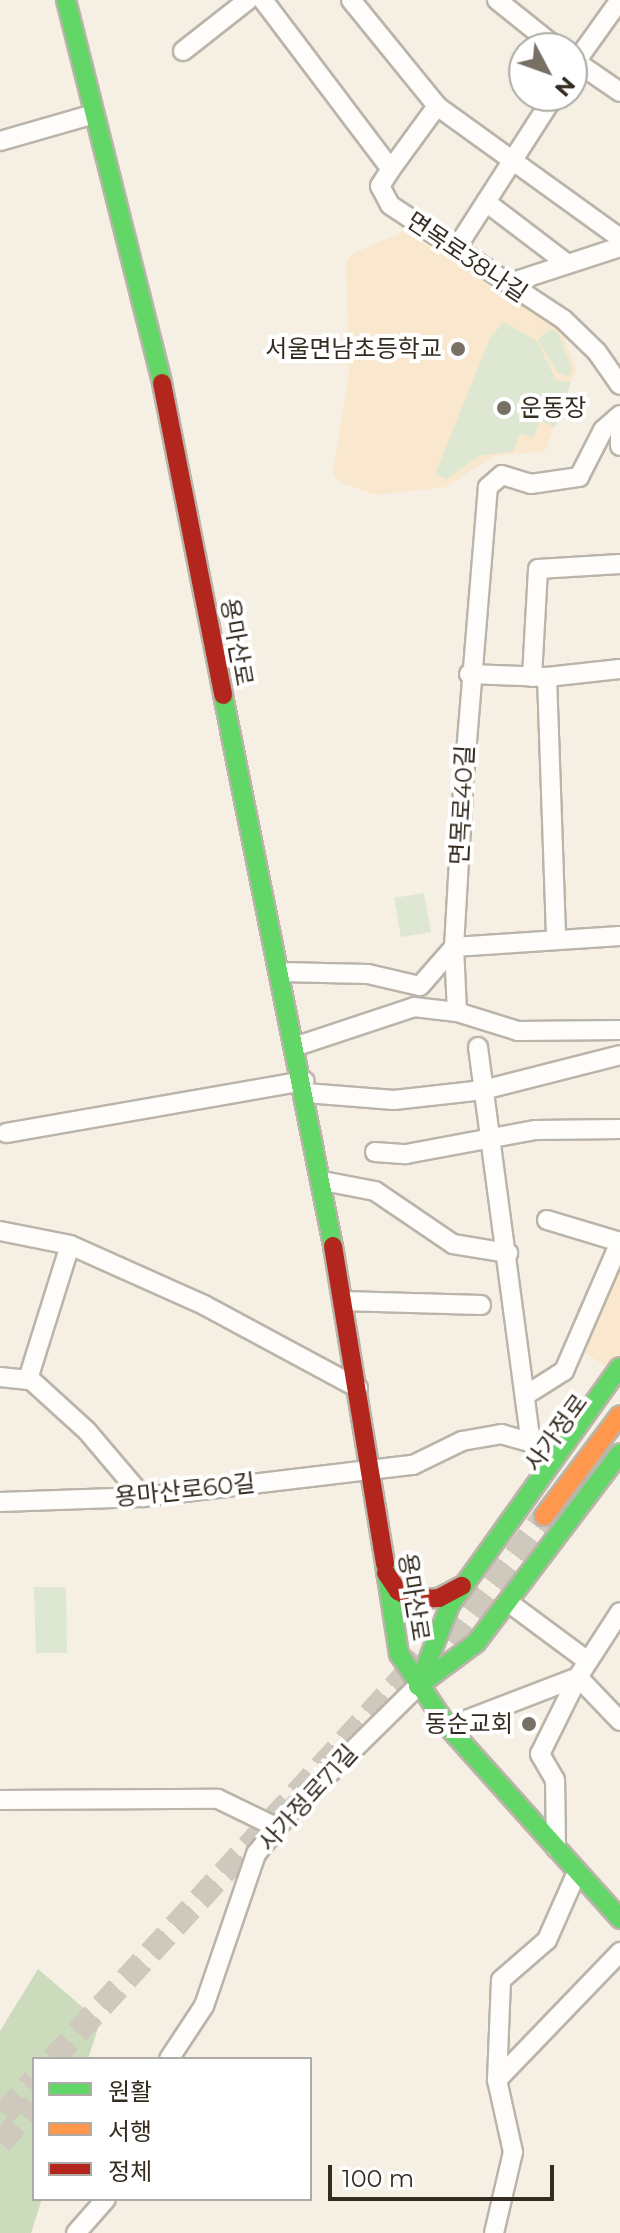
<!DOCTYPE html>
<meta charset="utf-8">
<style>
body{margin:0}
#map{position:relative;width:620px;height:2233px;overflow:hidden;background:#f5efe4;font-family:Montserrat,"Noto Sans KR",sans-serif}
div>[style]{position:absolute}
[style*='--x']{left:calc(var(--x)*1px);top:calc(var(--y)*1px);width:calc(var(--w)*1px);rotate:calc(var(--a)*1deg)}
.built>*{inset:0;background:#fae8ce}
.green>*{inset:0;background:#dee7d1}
.forest>*{inset:0;background:#ccdbbc}
.secondary-tunnel>*{height:24px;margin-top:-12px;transform-origin:0;background:repeating-linear-gradient(90deg,#cfc8bd 0 24px,transparent 0 36px)}
.roads{filter:drop-shadow(2px 0 #bab4a9) drop-shadow(-2px 0 #bab4a9) drop-shadow(0 2px #bab4a9) drop-shadow(0 -2px #bab4a9)}
.street>*{height:18px;margin:-9px;padding:0 9px;transform-origin:9px;border-radius:9px;background:#fefdfb}
.fast>*{height:18px;margin:-9px;padding:0 9px;transform-origin:9px;border-radius:9px;background:#63d668}
.slow>*{height:18px;margin:-9px;padding:0 9px;transform-origin:9px;border-radius:9px;background:#ff974d}
.jam>*{height:18px;margin:-9px;padding:0 9px;transform-origin:9px;border-radius:9px;background:#b3261e}
.dots>*{width:22px;height:22px;translate:-50% -50%;box-sizing:border-box;border:4px solid #fff;border-radius:50%}
span{translate:-50% -50%;white-space:nowrap;text-align:center;line-height:1.15;-webkit-text-stroke:8px #fff;paint-order:stroke}
.street-label{font-size:24px;color:#352c20}
.poi-label{font-size:24px;color:#352c20}
.right{translate:-100% -50%;text-align:right}
.left{translate:0 -50%;text-align:left}
.legend{position:absolute;left:32px;top:2057px;width:280px;height:144px;box-sizing:border-box;background:#fff;border:2px solid #aeaba6;margin:0;padding:10px 14px;list-style:none;font-size:24px;color:#352c20}
.legend li{display:flex;align-items:center;gap:16px;height:40px}
.legend b{width:40px;border:2px solid #aeaba6}
.north{position:absolute;left:508px;top:32px;width:80px;height:80px;box-sizing:border-box;background:#fff;border:2px solid #aeaba6;border-radius:50%;rotate:131deg;font-size:22px;font-weight:700;line-height:32px;text-align:center;color:#352c20}
.north::after{content:'';display:block;margin:auto;width:28px;height:36px;background:#787065;clip-path:polygon(50% 0,100% 100%,50% 72%,0 100%)}
.scale{position:absolute;left:328px;top:2165px;width:226px;height:36px;box-sizing:border-box;border:4px solid #352c20;border-top:0;padding-left:10px;font-size:24px;line-height:28px;white-space:nowrap;color:#352c20;-webkit-text-stroke:6px #fff;paint-order:stroke}
</style>
<div id="map">
<div class="built">
<i style="clip-path:polygon(402px 232px,461px 262px,561px 329px,576px 369px,545px 451px,493px 456px,446px 487px,377px 495px,339px 482px,333px 473px,349px 372px,346px 264px,350px 255px)"></i>
<i style="clip-path:polygon(620px 1251px,620px 1363px,614px 1372px,581px 1350px)"></i>
</div>
<div class="green">
<i style="clip-path:polygon(504px 322px,537px 341px,556px 380px,571px 382px,555px 427px,540px 421px,533px 438px,520px 434px,514px 451px,479px 456px,447px 479px,435px 474px,491px 336px)"></i>
<i style="clip-path:polygon(550px 329px,557px 331px,572px 369px,569px 377px,558px 373px,538px 340px)"></i>
<i style="clip-path:polygon(424px 893px,431px 932px,401px 937px,394px 898px)"></i>
<i style="clip-path:polygon(34px 1587px,66px 1587px,67px 1653px,36px 1653px)"></i>
</div>
<div class="forest">
<i style="clip-path:polygon(38px 1969px,100px 2022px,88px 2059px,34px 2059px,34px 2199px,42px 2199px,31px 2233px,0 2233px,0 2031px)"></i>
</div>
<div class="secondary-tunnel">
<i style="--x:429;--y:1671;--w:193;--a:-53.4"></i>
<i style="--x:53;--y:2059;--w:544;--a:-47.46"></i>
<i style="--x:4;--y:2114;--w:45;--a:-48.6"></i>
<i style="--x:0;--y:2143;--w:51;--a:-48.2"></i>
</div>
<div class="roads">
<div class="street">
<i style="--x:263;--y:0;--w:212;--a:52.9"></i>
<i style="--x:391;--y:169;--w:20;--a:123"></i>
<i style="--x:380;--y:186;--w:21;--a:62"></i>
<i style="--x:390;--y:205;--w:207;--a:33.4"></i>
<i style="--x:563;--y:319;--w:47;--a:44.1"></i>
<i style="--x:597;--y:352;--w:40;--a:55.1"></i>
<i style="--x:351;--y:0;--w:136;--a:50.9"></i>
<i style="--x:437;--y:106;--w:226;--a:35.8"></i>
<i style="--x:497;--y:0;--w:77;--a:38.7"></i>
<i style="--x:183;--y:51;--w:83;--a:-38.1"></i>
<i style="--x:572;--y:59;--w:58;--a:34.5"></i>
<i style="--x:572;--y:67;--w:82;--a:-54.4"></i>
<i style="--x:0;--y:141;--w:98;--a:-16"></i>
<i style="--x:391;--y:169;--w:78;--a:-53.9"></i>
<i style="--x:486;--y:202;--w:101;--a:37.3"></i>
<i style="--x:457;--y:247;--w:179;--a:-57.3"></i>
<i style="--x:513;--y:282;--w:113;--a:-18.1"></i>
<i style="--x:620;--y:424;--w:22;--a:90"></i>
<i style="--x:469;--y:674;--w:78;--a:2.2"></i>
<i style="--x:547;--y:677;--w:73;--a:-6.3"></i>
<i style="--x:532;--y:677;--w:108;--a:-86.8"></i>
<i style="--x:538;--y:569;--w:82;--a:-3.5"></i>
<i style="--x:547;--y:677;--w:262;--a:88"></i>
<i style="--x:281;--y:972;--w:87;--a:1.3"></i>
<i style="--x:368;--y:974;--w:53;--a:13"></i>
<i style="--x:420;--y:986;--w:52;--a:-48.9"></i>
<i style="--x:454;--y:947;--w:166;--a:-3.8"></i>
<i style="--x:457;--y:1012;--w:65;--a:-92.6"></i>
<i style="--x:454;--y:947;--w:157;--a:-86.7"></i>
<i style="--x:463;--y:790;--w:304;--a:-85.3"></i>
<i style="--x:488;--y:487;--w:18;--a:-41"></i>
<i style="--x:502;--y:475;--w:30;--a:17"></i>
<i style="--x:531;--y:484;--w:49;--a:-8.3"></i>
<i style="--x:579;--y:477;--w:53;--a:-62.9"></i>
<i style="--x:603;--y:430;--w:23;--a:-41"></i>
<i style="--x:297;--y:1046;--w:123;--a:-18.4"></i>
<i style="--x:414;--y:1007;--w:43;--a:6.6"></i>
<i style="--x:457;--y:1012;--w:64;--a:17.3"></i>
<i style="--x:518;--y:1031;--w:102;--a:-0.6"></i>
<i style="--x:478;--y:1047;--w:394;--a:82.4"></i>
<i style="--x:306;--y:1093;--w:88;--a:4.5"></i>
<i style="--x:394;--y:1100;--w:90;--a:-6.4"></i>
<i style="--x:483;--y:1090;--w:141;--a:-14.3"></i>
<i style="--x:6;--y:1133;--w:303;--a:-9.9"></i>
<i style="--x:375;--y:1152;--w:31;--a:4"></i>
<i style="--x:406;--y:1154;--w:132;--a:-10.5"></i>
<i style="--x:536;--y:1130;--w:84;--a:-0.7"></i>
<i style="--x:323;--y:1181;--w:53;--a:10.9"></i>
<i style="--x:375;--y:1191;--w:94;--a:34.2"></i>
<i style="--x:453;--y:1244;--w:56;--a:9.3"></i>
<i style="--x:547;--y:1220;--w:76;--a:16.8"></i>
<i style="--x:0;--y:1231;--w:71;--a:11.3"></i>
<i style="--x:70;--y:1245;--w:147;--a:24.1"></i>
<i style="--x:204;--y:1305;--w:175;--a:28.3"></i>
<i style="--x:343;--y:1301;--w:138;--a:1.7"></i>
<i style="--x:0;--y:1377;--w:31;--a:6"></i>
<i style="--x:31;--y:1380;--w:76;--a:42.3"></i>
<i style="--x:87;--y:1431;--w:87;--a:49.7"></i>
<i style="--x:28;--y:1379;--w:140;--a:-72.6"></i>
<i style="--x:526;--y:1395;--w:45;--a:-32.3"></i>
<i style="--x:564;--y:1371;--w:141;--a:-66.5"></i>
<i style="--x:0;--y:1502;--w:143;--a:-2"></i>
<i style="--x:143;--y:1497;--w:272;--a:-6.8"></i>
<i style="--x:413;--y:1465;--w:55;--a:-26.1"></i>
<i style="--x:462;--y:1441;--w:40;--a:-10"></i>
<i style="--x:501;--y:1434;--w:59;--a:15.7"></i>
<i style="--x:508;--y:1602;--w:97;--a:36.6"></i>
<i style="--x:448;--y:1727;--w:139;--a:-21"></i>
<i style="--x:578;--y:1677;--w:77;--a:-57.1"></i>
<i style="--x:0;--y:1800;--w:218;--a:-0.3"></i>
<i style="--x:218;--y:1799;--w:64;--a:25.8"></i>
<i style="--x:556;--y:1848;--w:68;--a:-90.8"></i>
<i style="--x:555;--y:1780;--w:30;--a:-120"></i>
<i style="--x:540;--y:1754;--w:86;--a:-63.7"></i>
<i style="--x:578;--y:1677;--w:61;--a:46.3"></i>
<i style="--x:169;--y:2059;--w:64;--a:-56.6"></i>
<i style="--x:204;--y:2006;--w:161;--a:-71.1"></i>
<i style="--x:256;--y:1854;--w:51;--a:-51.3"></i>
<i style="--x:288;--y:1814;--w:182;--a:-44.6"></i>
<i style="--x:497;--y:2080;--w:100;--a:-87.7"></i>
<i style="--x:501;--y:1980;--w:61;--a:-41"></i>
<i style="--x:547;--y:1940;--w:74;--a:-66.2"></i>
<i style="--x:76;--y:2233;--w:45;--a:-48.6"></i>
<i style="--x:494;--y:2233;--w:83;--a:-76.8"></i>
<i style="--x:513;--y:2152;--w:74;--a:-102.5"></i>
<i style="--x:497;--y:2080;--w:178;--a:-46.1"></i>
</div>
<div class="fast">
<i style="--x:66;--y:0;--w:395;--a:75.9"></i>
<i style="--x:223;--y:695;--w:562;--a:78.71"></i>
<i style="--x:385;--y:1564;--w:91;--a:81.2"></i>
<i style="--x:399;--y:1654;--w:88;--a:56.1"></i>
<i style="--x:448;--y:1727;--w:258;--a:48.1"></i>
<i style="--x:418;--y:1686;--w:87;--a:-68.4"></i>
<i style="--x:450;--y:1605;--w:292;--a:-54.5"></i>
<i style="--x:418;--y:1686;--w:72;--a:-36.6"></i>
<i style="--x:476;--y:1643;--w:238;--a:-52.8"></i>
</div>
<div class="slow">
<i style="--x:544;--y:1516;--w:126;--a:-53"></i>
</div>
<div class="jam">
<i style="--x:162;--y:383;--w:318;--a:78.9"></i>
<i style="--x:333;--y:1246;--w:322;--a:80.7"></i>
<i style="--x:386;--y:1573;--w:22;--a:56"></i>
<i style="--x:398;--y:1591;--w:18;--a:27"></i>
<i style="--x:414;--y:1599;--w:25;--a:-2"></i>
<i style="--x:439;--y:1598;--w:26;--a:-28"></i>
</div>
</div>
<div class="dots">
<i style="left:458px;top:349px;background:#787065"></i>
<i style="left:504px;top:408px;background:#787065"></i>
<i style="left:529px;top:1724px;background:#787065"></i>
</div>
<div class="street-label">
<span style="left:467px;top:257px;rotate:34deg">면목로38나길</span>
<span style="left:237px;top:642px;rotate:80deg">용마산로</span>
<span style="left:462px;top:805px;rotate:-87deg">면목로40길</span>
<span style="left:556px;top:1433px;rotate:-54deg">사가정로</span>
<span style="left:185px;top:1490px;rotate:-6deg">용마산로60길</span>
<span style="left:414px;top:1597px;rotate:81deg">용마산로</span>
<span style="left:308px;top:1798px;rotate:-48deg">사가정로71길</span>
</div>
<div class="poi-label">
<span class="right" style="left:442px;top:349px">서울면남초등학교</span>
<span class="left" style="left:520px;top:408px">운동장</span>
<span class="right" style="left:513px;top:1724px">동순교회</span>
</div>
<ul class="legend">
<li><b style="height:10px;background:#63d668"></b>원활</li>
<li><b style="height:10px;background:#ff974d"></b>서행</li>
<li><b style="height:10px;background:#b3261e"></b>정체</li>
</ul>
<div class="north">N</div>
<div class="scale">100 m</div>
</div>
